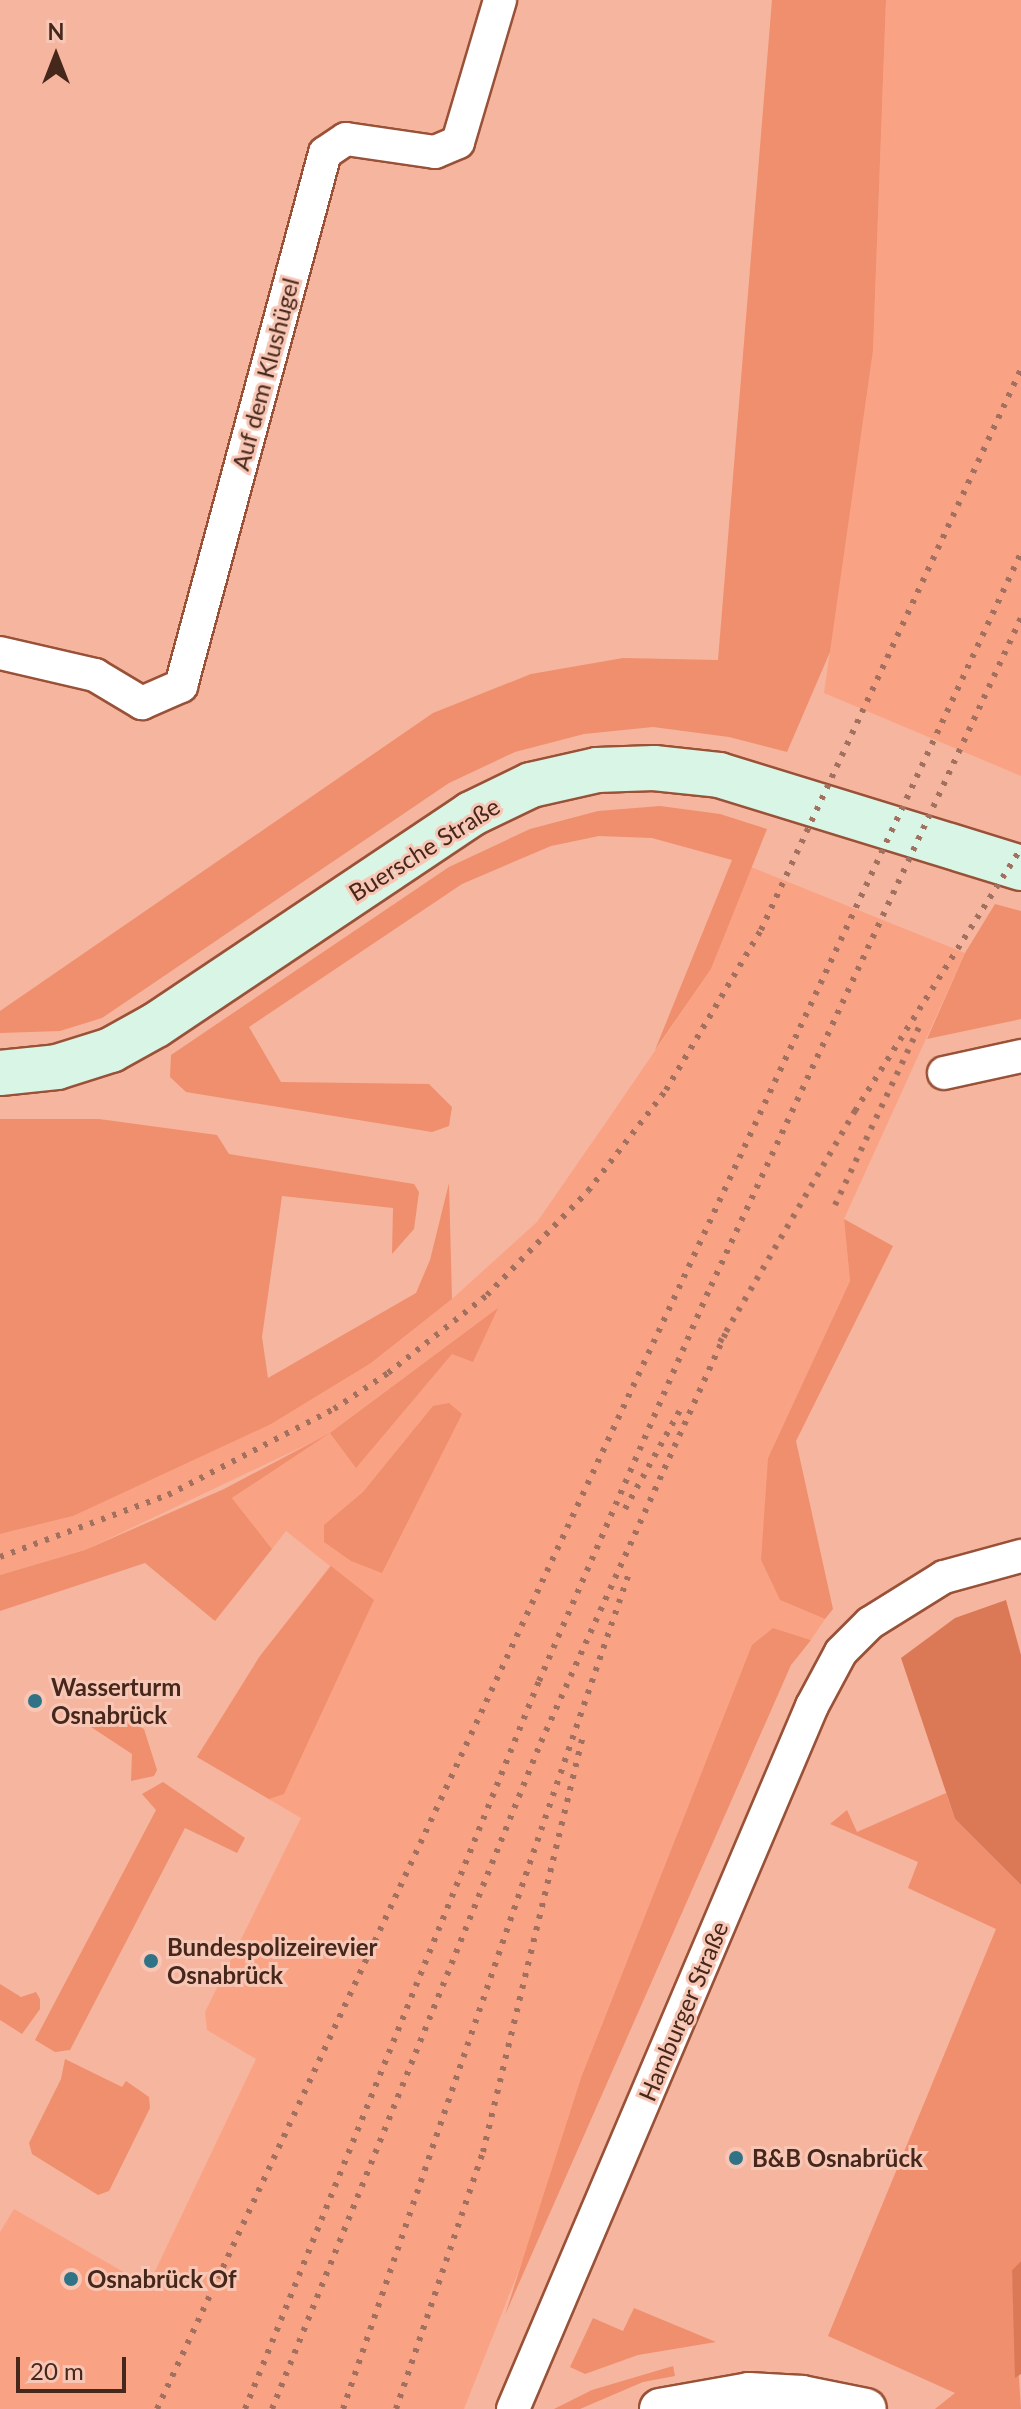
<!DOCTYPE html>
<meta charset="utf-8">
<style>
body{margin:0}
#map{position:relative;width:1021px;height:2409px;overflow:hidden;background:#f6b59e;font-family:Lato,sans-serif}
div>[style]{position:absolute}
[style*='--x']{left:calc(var(--x)*1px);top:calc(var(--y)*1px);width:calc(var(--w)*1px);rotate:calc(var(--a)*1deg)}
.built>*{inset:0;background:#faa384}
.green>*{inset:0;background:#ef8f6e}
.forest>*{inset:0;background:#db7956}
.roads{filter:drop-shadow(2px 0 #995137) drop-shadow(-2px 0 #995137) drop-shadow(0 2px #995137) drop-shadow(0 -2px #995137)}
.minor>*{height:32px;margin:-16px;padding:0 16px;transform-origin:16px;border-radius:16px;background:#fff}
.tertiary>*{height:40px;margin:-20px;padding:0 20px;transform-origin:20px;border-radius:20px;background:#fff}
.secondary>*{height:44px;margin:-22px;padding:0 22px;transform-origin:22px;border-radius:22px;background:#d9f5e6}
.rail>*{height:6px;margin-top:-3px;transform-origin:0;background:repeating-linear-gradient(90deg,#a1705f 0 4px,transparent 0 12px)}
.dots>*{width:22px;height:22px;translate:-50% -50%;box-sizing:border-box;border:4px solid #f8c6b5;border-radius:50%}
span{translate:-50% -50%;white-space:nowrap;text-align:center;line-height:1.15;-webkit-text-stroke:6px #f8c6b5;paint-order:stroke}
.street-label{font-size:24px;color:#46271b}
.poi-label{font-size:24px;color:#46271b;font-weight:700}
.left{translate:0 -50%;text-align:left}
.north{position:absolute;left:16px;top:16px;width:80px;height:80px;-webkit-text-stroke:6px #f8c6b5;paint-order:stroke;rotate:0deg;font-size:22px;font-weight:700;line-height:32px;text-align:center;color:#46271b}
.north::after{content:'';display:block;margin:auto;width:28px;height:36px;background:#46271b;clip-path:polygon(50% 0,100% 100%,50% 72%,0 100%)}
.scale{position:absolute;left:16px;top:2357px;width:110px;height:36px;box-sizing:border-box;border:4px solid #46271b;border-top:0;padding-left:10px;font-size:24px;line-height:28px;white-space:nowrap;color:#46271b;-webkit-text-stroke:6px #f8c6b5;paint-order:stroke}
</style>
<div id="map">
<div class="built">
<i style="clip-path:polygon(886px 0,1021px 0,1021px 776px,824px 693px,873px 351px)"></i>
<i style="clip-path:polygon(751px 867px,965px 953px,844px 1219px,850px 1281px,768px 1458px,780px 1600px,825px 1619px,811px 1640px,773px 1628px,464px 2409px,0 2409px,0 2232px,14px 2209px,148px 2286px,256px 2059px,207px 2030px,205px 2012px,301px 1818px,197px 1757px,260px 1656px,330px 1566px,286px 1531px,272px 1549px,232px 1498px,321px 1438px,85px 1550px,0 1575px,0 1534px,73px 1516px,371px 1363px,452px 1299px,537px 1222px,609px 1118px,711px 969px)"></i>
</div>
<div class="green">
<i style="clip-path:polygon(772px 0,886px 0,873px 351px,830px 652px,787px 752px,729px 737px,653px 727px,584px 734px,515px 752px,449px 783px,102px 1018px,60px 1031px,0 1033px,0 1011px,433px 713px,531px 674px,623px 658px,718px 660px)"></i>
<i style="clip-path:polygon(660px 806px,720px 814px,767px 829px,711px 969px,655px 1050px,732px 860px,652px 838px,599px 836px,551px 846px,462px 884px,249px 1027px,281px 1082px,429px 1084px,452px 1107px,449px 1126px,432px 1132px,186px 1092px,170px 1077px,171px 1055px,449px 867px,530px 829px,598px 811px)"></i>
<i style="clip-path:polygon(995px 904px,1021px 911px,1021px 1019px,927px 1039px,965px 953px)"></i>
<i style="clip-path:polygon(0 1119px,99px 1119px,217px 1135px,229px 1154px,414px 1184px,419px 1192px,414px 1229px,392px 1254px,393px 1208px,282px 1196px,262px 1337px,268px 1378px,416px 1293px,430px 1260px,449px 1183px,452px 1299px,371px 1363px,271px 1424px,73px 1516px,0 1534px)"></i>
<i style="clip-path:polygon(844px 1219px,893px 1246px,796px 1441px,833px 1609px,825px 1619px,780px 1600px,761px 1560px,768px 1458px,850px 1281px)"></i>
<i style="clip-path:polygon(498px 1308px,473px 1362px,452px 1354px,356px 1468px,330px 1433px,232px 1498px,272px 1549px,215px 1621px,145px 1563px,0 1611px,0 1575px,85px 1550px,224px 1489px,330px 1433px)"></i>
<i style="clip-path:polygon(449px 1403px,462px 1414px,382px 1573px,351px 1561px,324px 1542px,324px 1525px,363px 1492px,433px 1406px)"></i>
<i style="clip-path:polygon(331px 1566px,374px 1600px,284px 1794px,269px 1799px,197px 1757px,260px 1656px)"></i>
<i style="clip-path:polygon(773px 1628px,811px 1640px,791px 1665px,505px 2315px,581px 2078px,752px 1645px)"></i>
<i style="clip-path:polygon(84px 1714px,115px 1714px,144px 1729px,157px 1770px,154px 1776px,131px 1781px,132px 1754px,85px 1723px)"></i>
<i style="clip-path:polygon(163px 1782px,245px 1838px,237px 1853px,185px 1828px,70px 2050px,55px 2052px,35px 2040px,156px 1810px,142px 1794px)"></i>
<i style="clip-path:polygon(946px 1793px,955px 1819px,1021px 1885px,1021px 2261px,1012px 2270px,1021px 2409px,935px 2409px,955px 2393px,828px 2336px,996px 1929px,908px 1888px,918px 1862px,830px 1824px,847px 1810px,857px 1832px)"></i>
<i style="clip-path:polygon(0 1984px,21px 1997px,36px 1992px,40px 1999px,40px 2009px,22px 2034px,0 2020px)"></i>
<i style="clip-path:polygon(65px 2059px,122px 2087px,126px 2081px,149px 2097px,150px 2108px,109px 2191px,98px 2195px,32px 2154px,29px 2143px,61px 2079px)"></i>
<i style="clip-path:polygon(634px 2308px,716px 2342px,638px 2355px,585px 2374px,570px 2367px,593px 2318px,623px 2331px)"></i>
<i style="clip-path:polygon(673px 2366px,675px 2376px,643px 2382px,580px 2409px,554px 2409px,592px 2390px)"></i>
</div>
<div class="forest">
<i style="clip-path:polygon(1006px 1600px,1021px 1655px,1021px 1885px,955px 1819px,901px 1658px,955px 1618px)"></i>
<i style="clip-path:polygon(1021px 2261px,1021px 2374px,1015px 2378px,1012px 2270px)"></i>
</div>
<div class="roads">
<div class="minor">
<i style="--x:0;--y:653;--w:98;--a:13"></i>
<i style="--x:95;--y:675;--w:55;--a:30.8"></i>
<i style="--x:142;--y:703;--w:43;--a:-23.6"></i>
<i style="--x:181;--y:686;--w:552;--a:-74.88"></i>
<i style="--x:325;--y:153;--w:25;--a:-34"></i>
<i style="--x:346;--y:139;--w:90;--a:8.3"></i>
<i style="--x:435;--y:152;--w:25;--a:-23"></i>
<i style="--x:458;--y:142;--w:148;--a:-73.5"></i>
<i style="--x:944;--y:1073;--w:79;--a:-12.4"></i>
<i style="--x:513;--y:2409;--w:764;--a:-66.96"></i>
<i style="--x:812;--y:1706;--w:61;--a:-61.8"></i>
<i style="--x:841;--y:1652;--w:41;--a:-45"></i>
<i style="--x:870;--y:1623;--w:87;--a:-31.9"></i>
<i style="--x:944;--y:1577;--w:80;--a:-15.3"></i>
</div>
<div class="tertiary">
<i style="--x:660;--y:2409;--w:90;--a:-10.2"></i>
<i style="--x:749;--y:2393;--w:53;--a:3.2"></i>
<i style="--x:802;--y:2396;--w:65;--a:11.5"></i>
</div>
<div class="secondary">
<i style="--x:0;--y:1073;--w:57;--a:-6"></i>
<i style="--x:57;--y:1067;--w:57;--a:-17.5"></i>
<i style="--x:111;--y:1050;--w:51;--a:-29.1"></i>
<i style="--x:156;--y:1025;--w:379;--a:-33.8"></i>
<i style="--x:471;--y:814;--w:67;--a:-25.8"></i>
<i style="--x:531;--y:785;--w:68;--a:-12.8"></i>
<i style="--x:597;--y:770;--w:57;--a:-2"></i>
<i style="--x:654;--y:768;--w:65;--a:6.1"></i>
<i style="--x:719;--y:775;--w:316;--a:17.1"></i>
</div>
</div>
<div class="rail">
<i style="--x:835;--y:1205;--w:199;--a:-64.7"></i>
<i style="--x:720;--y:1342;--w:268;--a:-59.7"></i>
<i style="--x:855;--y:1111;--w:311;--a:-57.7"></i>
<i style="--x:625;--y:1509;--w:119;--a:-60.9"></i>
<i style="--x:0;--y:1557;--w:179;--a:-20.3"></i>
<i style="--x:168;--y:1495;--w:187;--a:-27.4"></i>
<i style="--x:334;--y:1409;--w:65;--a:-33.7"></i>
<i style="--x:388;--y:1373;--w:126;--a:-38.2"></i>
<i style="--x:487;--y:1295;--w:145;--a:-45.8"></i>
<i style="--x:588;--y:1191;--w:128;--a:-52.3"></i>
<i style="--x:666;--y:1090;--w:186;--a:-59.3"></i>
<i style="--x:761;--y:930;--w:618;--a:-65.13"></i>
<i style="--x:157;--y:2409;--w:2047;--a:-65.04"></i>
<i style="--x:245;--y:2409;--w:785;--a:-68.01"></i>
<i style="--x:539;--y:1681;--w:431;--a:-66.5"></i>
<i style="--x:711;--y:1286;--w:736;--a:-65.11"></i>
<i style="--x:272;--y:2409;--w:719;--a:-68.04"></i>
<i style="--x:541;--y:1742;--w:448;--a:-65.7"></i>
<i style="--x:343;--y:2409;--w:884;--a:-71.11"></i>
<i style="--x:396;--y:2409;--w:271;--a:-71.3"></i>
<i style="--x:483;--y:2152;--w:428;--a:-76.5"></i>
</div>
<div class="dots">
<i style="left:35px;top:1701px;background:#317386"></i>
<i style="left:151px;top:1961px;background:#317386"></i>
<i style="left:736px;top:2158px;background:#317386"></i>
<i style="left:71px;top:2279px;background:#317386"></i>
</div>
<div class="street-label">
<span style="left:265px;top:374px;rotate:-75deg">Auf dem Klushügel</span>
<span style="left:424px;top:849px;rotate:-32deg">Buersche Straße</span>
<span style="left:683px;top:2011px;rotate:-67deg">Hamburger Straße</span>
</div>
<div class="poi-label">
<span class="left" style="left:51px;top:1701px">Wasserturm<br>Osnabrück</span>
<span class="left" style="left:167px;top:1961px">Bundespolizeirevier<br>Osnabrück</span>
<span class="left" style="left:752px;top:2158px">B&amp;B Osnabrück</span>
<span class="left" style="left:87px;top:2279px">Osnabrück Of</span>
</div>
<div class="north">N</div>
<div class="scale">20 m</div>
</div>
